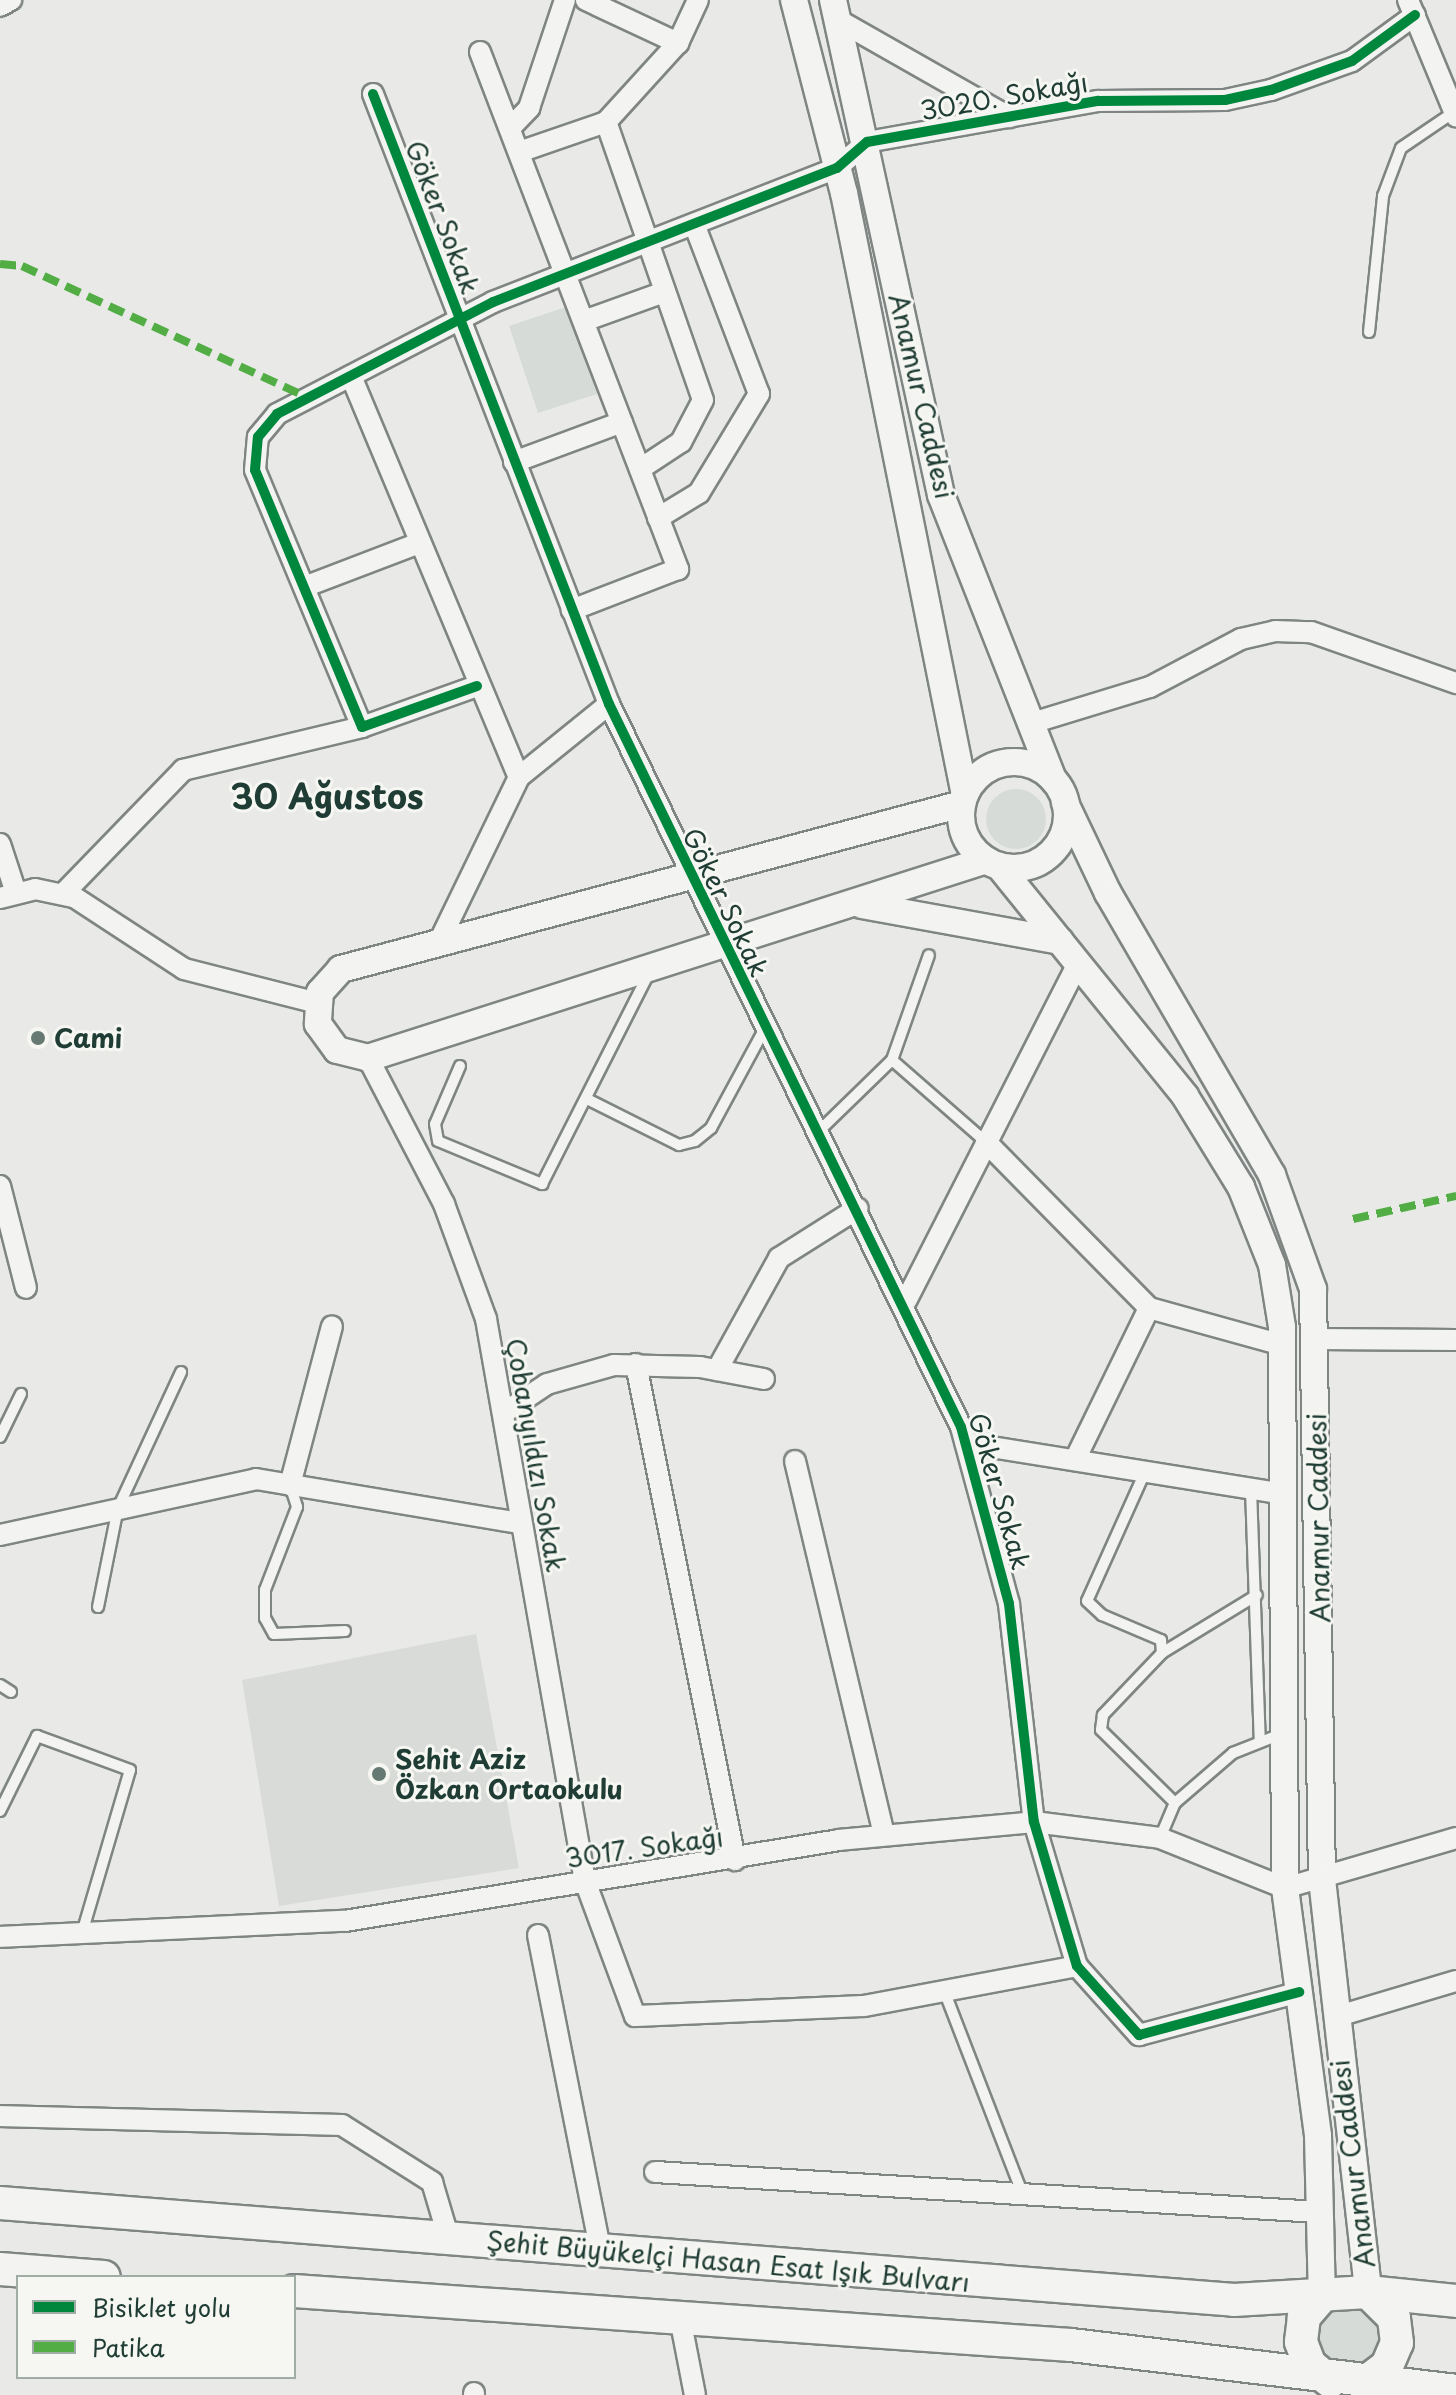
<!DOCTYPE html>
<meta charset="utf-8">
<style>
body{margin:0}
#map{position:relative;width:1456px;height:2395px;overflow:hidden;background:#e9eae8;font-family:"Playpen Sans",sans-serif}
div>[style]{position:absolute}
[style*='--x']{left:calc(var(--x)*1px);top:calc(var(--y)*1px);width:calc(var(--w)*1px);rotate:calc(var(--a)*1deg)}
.built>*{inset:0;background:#d8dbd8}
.green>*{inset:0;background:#d6dbd7}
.round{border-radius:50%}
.roads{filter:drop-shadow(2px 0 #7f8583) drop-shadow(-2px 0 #7f8583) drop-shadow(0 2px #7f8583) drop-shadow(0 -2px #7f8583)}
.service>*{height:10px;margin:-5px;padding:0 5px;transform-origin:5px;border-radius:5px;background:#f3f3f1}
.minor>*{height:20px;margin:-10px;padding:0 10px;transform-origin:10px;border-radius:10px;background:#f3f3f1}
.tertiary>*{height:26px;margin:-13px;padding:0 13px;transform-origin:13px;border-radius:13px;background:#f3f3f1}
.tertiary>.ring{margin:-13px;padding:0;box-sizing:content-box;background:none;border:26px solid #f3f3f1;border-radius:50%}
.primary>*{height:32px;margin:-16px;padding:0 16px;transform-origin:16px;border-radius:16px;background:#f3f3f1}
.quiet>*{height:8px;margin-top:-4px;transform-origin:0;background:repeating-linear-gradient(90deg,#52ad45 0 16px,transparent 0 24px)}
.cycleway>*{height:10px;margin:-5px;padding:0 5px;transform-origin:5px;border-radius:5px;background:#00873e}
.dots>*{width:22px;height:22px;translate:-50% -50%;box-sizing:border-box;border:4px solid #f6f6f2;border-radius:50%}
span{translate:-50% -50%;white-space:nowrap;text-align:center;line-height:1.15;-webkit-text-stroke:6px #f6f6f2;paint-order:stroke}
.street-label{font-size:26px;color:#1f3d34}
.poi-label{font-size:26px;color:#1f3d34;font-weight:700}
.left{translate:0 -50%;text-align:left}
.district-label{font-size:34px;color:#1f3d34;font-weight:700}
.legend{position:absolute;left:16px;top:2275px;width:280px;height:104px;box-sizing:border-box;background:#f6f6f2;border:2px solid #a0aca6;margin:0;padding:10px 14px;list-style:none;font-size:24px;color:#1f3d34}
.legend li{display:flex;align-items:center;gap:16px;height:40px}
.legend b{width:40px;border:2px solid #a0aca6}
</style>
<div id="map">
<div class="built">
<i style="clip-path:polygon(476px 1634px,519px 1868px,279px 1906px,242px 1680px)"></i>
</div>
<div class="green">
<i style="clip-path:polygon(569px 306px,597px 394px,538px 413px,509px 326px)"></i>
<i class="round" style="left:986px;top:789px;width:60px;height:60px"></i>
<i class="round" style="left:1317px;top:2304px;width:64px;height:64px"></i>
</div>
<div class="roads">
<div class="service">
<i style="--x:1369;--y:332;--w:137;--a:-84.1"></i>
<i style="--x:1383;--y:196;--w:51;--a:-69.4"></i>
<i style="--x:1401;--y:148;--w:64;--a:-34.2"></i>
<i style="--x:892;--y:1060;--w:125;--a:41.1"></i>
<i style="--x:460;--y:1066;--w:63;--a:113.3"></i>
<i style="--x:435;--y:1124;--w:17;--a:80"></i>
<i style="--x:438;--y:1141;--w:113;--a:22.5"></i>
<i style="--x:542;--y:1184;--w:239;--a:-63.1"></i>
<i style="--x:587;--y:1099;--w:103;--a:26.6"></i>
<i style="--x:679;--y:1145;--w:16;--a:-14"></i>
<i style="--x:695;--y:1141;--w:21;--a:-39"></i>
<i style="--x:711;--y:1128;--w:114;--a:-61.6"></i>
<i style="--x:818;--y:1132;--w:103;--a:-44.2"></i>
<i style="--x:892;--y:1060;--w:111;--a:-70.6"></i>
<i style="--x:0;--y:1437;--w:48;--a:-64"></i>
<i style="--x:1145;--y:1472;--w:141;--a:114.2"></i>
<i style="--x:1087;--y:1601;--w:21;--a:43"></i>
<i style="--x:1102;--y:1615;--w:64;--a:23"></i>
<i style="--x:1161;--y:1640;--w:13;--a:86"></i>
<i style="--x:1162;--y:1653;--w:86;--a:133.6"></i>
<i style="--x:1103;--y:1715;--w:15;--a:98"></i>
<i style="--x:1101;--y:1730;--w:104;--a:44.6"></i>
<i style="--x:290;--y:1485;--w:23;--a:72"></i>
<i style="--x:297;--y:1507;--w:89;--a:111.1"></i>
<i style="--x:265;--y:1590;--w:28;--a:90"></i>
<i style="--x:265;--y:1618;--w:18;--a:61"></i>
<i style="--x:274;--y:1634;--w:71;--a:-2.4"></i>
<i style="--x:1251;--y:1489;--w:253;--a:88"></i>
<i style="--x:98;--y:1607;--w:101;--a:-78.6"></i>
<i style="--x:118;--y:1508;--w:150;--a:-65.1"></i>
<i style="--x:1162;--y:1653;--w:111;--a:-31.4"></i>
<i style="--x:0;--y:1685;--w:13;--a:32"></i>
<i style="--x:0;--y:1811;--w:84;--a:-63.7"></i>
<i style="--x:37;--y:1736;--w:99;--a:20.1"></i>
<i style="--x:130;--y:1770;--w:170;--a:106.4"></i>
<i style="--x:1160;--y:1838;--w:38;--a:-67"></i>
<i style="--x:1175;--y:1803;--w:77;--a:-40.8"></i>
<i style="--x:1233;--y:1753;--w:52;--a:-21.6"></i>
<i style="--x:945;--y:1993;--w:214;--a:68.9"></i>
</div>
<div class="minor">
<i style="--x:586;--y:0;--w:102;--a:25.1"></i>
<i style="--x:1408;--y:0;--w:126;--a:67.5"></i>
<i style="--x:0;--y:6;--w:13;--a:-29"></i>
<i style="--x:838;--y:20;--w:197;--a:29.6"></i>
<i style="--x:480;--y:52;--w:554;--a:69.04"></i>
<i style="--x:678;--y:569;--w:114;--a:158.9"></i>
<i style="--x:373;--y:94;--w:654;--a:68.85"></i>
<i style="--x:609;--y:704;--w:804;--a:64.04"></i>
<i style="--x:961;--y:1427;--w:183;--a:74.8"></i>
<i style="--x:1009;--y:1604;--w:219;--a:83.5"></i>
<i style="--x:1034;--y:1822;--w:150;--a:73.4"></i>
<i style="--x:1077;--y:1966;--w:93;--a:48.1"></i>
<i style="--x:1139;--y:2035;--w:166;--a:-15"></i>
<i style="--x:510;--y:128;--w:28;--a:-46"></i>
<i style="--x:529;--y:108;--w:114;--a:-71.6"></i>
<i style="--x:519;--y:152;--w:92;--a:-19"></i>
<i style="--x:584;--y:321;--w:85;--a:-19.9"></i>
<i style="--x:351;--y:376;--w:435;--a:67.3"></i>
<i style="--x:514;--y:462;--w:115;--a:-20.3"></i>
<i style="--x:640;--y:469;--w:49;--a:-33.4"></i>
<i style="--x:681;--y:442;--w:47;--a:-62.4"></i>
<i style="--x:703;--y:400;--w:294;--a:-109.2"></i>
<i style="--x:606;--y:122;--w:107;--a:-47.7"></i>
<i style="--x:678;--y:43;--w:47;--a:-65.1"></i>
<i style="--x:658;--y:518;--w:48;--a:-31.4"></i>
<i style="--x:699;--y:493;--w:116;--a:-58.8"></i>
<i style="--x:759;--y:394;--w:182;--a:-110.9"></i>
<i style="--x:304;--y:587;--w:123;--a:-20.9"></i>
<i style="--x:477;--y:686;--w:122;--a:160.4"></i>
<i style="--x:362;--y:727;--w:278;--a:-112.6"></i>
<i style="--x:255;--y:470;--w:33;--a:-85"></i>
<i style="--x:258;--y:437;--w:30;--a:-50"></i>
<i style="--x:277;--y:414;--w:243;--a:-27.4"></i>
<i style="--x:493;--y:302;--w:369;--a:-21.3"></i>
<i style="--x:837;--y:168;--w:40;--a:-41"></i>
<i style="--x:867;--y:142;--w:235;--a:-10.1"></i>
<i style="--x:1098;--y:101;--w:127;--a:-0.5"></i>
<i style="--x:1225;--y:100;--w:47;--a:-12.3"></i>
<i style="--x:1271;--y:90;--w:86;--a:-19.7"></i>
<i style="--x:1352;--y:61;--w:78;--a:-36.1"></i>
<i style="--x:1032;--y:723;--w:123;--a:-17"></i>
<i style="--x:1150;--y:687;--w:103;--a:-27.8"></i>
<i style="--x:1241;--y:639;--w:35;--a:-13"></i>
<i style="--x:1275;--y:631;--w:36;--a:2"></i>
<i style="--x:1311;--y:632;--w:154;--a:19.4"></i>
<i style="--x:0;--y:844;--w:48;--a:71.9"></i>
<i style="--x:63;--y:894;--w:173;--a:-45.9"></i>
<i style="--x:183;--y:770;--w:184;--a:-13.5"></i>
<i style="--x:0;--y:898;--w:36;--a:-14"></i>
<i style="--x:35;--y:889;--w:40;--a:12"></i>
<i style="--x:74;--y:897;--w:131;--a:33.2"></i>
<i style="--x:184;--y:969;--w:137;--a:14.3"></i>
<i style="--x:438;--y:944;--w:186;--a:-64.1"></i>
<i style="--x:519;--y:777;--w:116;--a:-39"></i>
<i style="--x:368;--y:1058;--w:165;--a:62.5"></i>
<i style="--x:444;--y:1204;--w:122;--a:69.9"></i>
<i style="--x:486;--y:1319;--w:571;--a:80.01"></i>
<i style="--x:585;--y:1881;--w:144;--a:69.7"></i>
<i style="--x:635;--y:2016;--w:229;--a:-2.5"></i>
<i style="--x:864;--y:2006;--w:217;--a:-10.6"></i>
<i style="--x:986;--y:1142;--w:233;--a:45.5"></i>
<i style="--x:1149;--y:1308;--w:169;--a:116"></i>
<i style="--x:0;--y:1186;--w:105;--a:75.7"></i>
<i style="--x:906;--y:1301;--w:381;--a:-63"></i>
<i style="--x:1149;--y:1308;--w:138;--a:15.5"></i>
<i style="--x:1316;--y:1339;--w:140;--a:0.4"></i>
<i style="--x:636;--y:1364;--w:506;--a:78.71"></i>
<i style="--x:717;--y:1370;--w:128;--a:-61"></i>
<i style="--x:779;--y:1258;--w:93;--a:-32.3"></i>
<i style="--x:505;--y:1412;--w:50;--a:-33.7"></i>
<i style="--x:547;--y:1384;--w:70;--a:-15.8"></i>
<i style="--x:614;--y:1365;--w:86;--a:1.3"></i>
<i style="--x:700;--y:1367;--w:65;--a:10.6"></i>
<i style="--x:966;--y:1443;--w:321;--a:9.1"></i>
<i style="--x:795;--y:1461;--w:384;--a:76.6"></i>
<i style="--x:290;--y:1485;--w:164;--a:-75.2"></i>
<i style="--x:0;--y:1535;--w:262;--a:-12.3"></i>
<i style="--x:256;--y:1479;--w:268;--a:9.5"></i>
<i style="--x:538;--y:1935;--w:324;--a:78.8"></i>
<i style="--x:0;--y:1937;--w:345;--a:-2.7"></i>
<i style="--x:345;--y:1921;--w:500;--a:-9.3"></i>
<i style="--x:838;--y:1840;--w:197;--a:-5.2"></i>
<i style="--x:1034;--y:1822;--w:127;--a:7.2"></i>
<i style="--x:1160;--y:1838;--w:135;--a:21.8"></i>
<i style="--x:1285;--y:1888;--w:178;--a:-16.3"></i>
<i style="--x:1335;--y:2017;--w:126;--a:-16.6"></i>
<i style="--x:0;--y:2116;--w:342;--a:1.5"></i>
<i style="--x:342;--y:2125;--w:107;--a:32.3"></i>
<i style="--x:432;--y:2182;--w:59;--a:73.4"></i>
<i style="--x:655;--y:2172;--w:665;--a:3.45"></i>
<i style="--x:680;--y:2318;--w:78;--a:79"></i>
<i style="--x:474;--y:2393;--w:2;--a:90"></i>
</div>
<div class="tertiary">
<i style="--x:794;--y:0;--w:199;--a:75.5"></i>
<i style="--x:844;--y:193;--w:614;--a:78.64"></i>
<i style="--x:833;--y:0;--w:507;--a:77.69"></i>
<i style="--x:941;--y:495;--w:305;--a:68.5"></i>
<i class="ring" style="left:961px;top:762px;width:80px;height:80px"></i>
<i style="--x:1065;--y:803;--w:100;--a:64.5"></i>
<i style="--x:1108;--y:893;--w:326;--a:59.8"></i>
<i style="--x:1272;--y:1175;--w:121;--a:70.2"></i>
<i style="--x:1313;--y:1289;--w:590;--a:89.13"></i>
<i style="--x:1322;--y:1879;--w:416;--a:83.6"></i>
<i style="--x:962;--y:804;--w:643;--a:165.12"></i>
<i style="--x:341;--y:969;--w:31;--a:132"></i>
<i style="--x:320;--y:992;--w:32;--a:94"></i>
<i style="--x:318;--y:1024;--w:32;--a:54"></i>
<i style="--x:337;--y:1050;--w:32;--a:14"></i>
<i style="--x:368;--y:1058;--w:649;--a:-17.76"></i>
<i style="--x:999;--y:866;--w:296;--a:51"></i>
<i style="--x:1185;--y:1096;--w:107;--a:58.4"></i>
<i style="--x:1241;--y:1187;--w:84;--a:68.3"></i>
<i style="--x:1272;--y:1265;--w:63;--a:80.8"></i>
<i style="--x:1282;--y:1327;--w:561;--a:89.69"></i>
<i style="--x:1285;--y:1888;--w:250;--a:82.4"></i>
<i style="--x:1318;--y:2136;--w:160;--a:88.6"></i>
<i style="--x:862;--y:905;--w:201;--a:10.3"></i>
</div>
<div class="primary">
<i style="--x:0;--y:2203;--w:1238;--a:4.49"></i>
<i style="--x:1234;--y:2300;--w:134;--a:-3.4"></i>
<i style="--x:1368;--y:2292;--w:88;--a:5.8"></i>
<i style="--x:0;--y:2269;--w:104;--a:4.4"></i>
<i style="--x:294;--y:2291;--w:779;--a:3.98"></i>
<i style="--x:1071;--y:2345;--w:388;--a:6.8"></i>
<i style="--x:1322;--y:2296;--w:28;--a:131"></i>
<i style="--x:1304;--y:2317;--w:25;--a:97"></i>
<i style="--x:1301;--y:2342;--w:25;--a:69"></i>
<i style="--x:1310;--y:2365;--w:26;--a:39"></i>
<i style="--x:1367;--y:2381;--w:25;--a:-37"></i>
<i style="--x:1387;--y:2366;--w:25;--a:-67"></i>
<i style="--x:1397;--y:2343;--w:25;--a:-97"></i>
<i style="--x:1394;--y:2318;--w:37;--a:-135"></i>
</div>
</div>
<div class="quiet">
<i style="--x:0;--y:264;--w:22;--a:5"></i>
<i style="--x:22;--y:266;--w:316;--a:24.7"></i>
<i style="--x:1353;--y:1219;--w:106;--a:-12.6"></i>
</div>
<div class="cycleway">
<i style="--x:373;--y:94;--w:654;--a:68.85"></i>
<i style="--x:609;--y:704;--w:804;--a:64.04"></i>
<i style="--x:961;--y:1427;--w:183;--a:74.8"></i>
<i style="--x:1009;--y:1604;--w:219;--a:83.5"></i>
<i style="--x:1034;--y:1822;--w:150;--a:73.4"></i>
<i style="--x:1077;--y:1966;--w:93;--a:48.1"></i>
<i style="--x:1139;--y:2035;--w:166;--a:-15"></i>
<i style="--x:477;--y:686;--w:122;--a:160.4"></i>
<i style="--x:362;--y:727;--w:278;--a:-112.6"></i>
<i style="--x:255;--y:470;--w:33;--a:-85"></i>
<i style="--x:258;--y:437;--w:30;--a:-50"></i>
<i style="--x:277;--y:414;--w:243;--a:-27.4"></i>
<i style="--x:493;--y:302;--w:369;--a:-21.3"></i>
<i style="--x:837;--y:168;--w:40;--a:-41"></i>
<i style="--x:867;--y:142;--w:235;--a:-10.1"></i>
<i style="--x:1098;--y:101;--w:127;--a:-0.5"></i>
<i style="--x:1225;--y:100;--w:47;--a:-12.3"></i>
<i style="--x:1271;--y:90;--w:86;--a:-19.7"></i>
<i style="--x:1352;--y:61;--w:78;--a:-36.1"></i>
</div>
<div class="dots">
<i style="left:38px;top:1038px;background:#667a73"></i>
<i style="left:379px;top:1774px;background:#667a73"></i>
</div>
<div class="street-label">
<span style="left:1004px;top:96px;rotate:-10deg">3020. Sokağı</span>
<span style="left:443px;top:217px;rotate:69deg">Göker Sokak</span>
<span style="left:922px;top:396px;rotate:77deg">Anamur Caddesi</span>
<span style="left:726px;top:902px;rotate:64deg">Göker Sokak</span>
<span style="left:536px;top:1455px;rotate:80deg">Çobanyıldızı Sokak</span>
<span style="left:1000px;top:1491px;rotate:74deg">Göker Sokak</span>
<span style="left:1318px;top:1518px;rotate:-91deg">Anamur Caddesi</span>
<span style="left:644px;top:1847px;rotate:-8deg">3017. Sokağı</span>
<span style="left:1352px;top:2164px;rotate:-97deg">Anamur Caddesi</span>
<span style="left:728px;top:2261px;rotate:5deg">Şehit Büyükelçi Hasan Esat Işık Bulvarı</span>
</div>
<div class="poi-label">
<span class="left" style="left:54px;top:1038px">Cami</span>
<span class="left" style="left:395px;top:1774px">Şehit Aziz<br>Özkan Ortaokulu</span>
</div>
<div class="district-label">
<span style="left:327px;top:796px">30 Ağustos</span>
</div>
<ul class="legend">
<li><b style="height:10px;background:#00873e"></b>Bisiklet yolu</li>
<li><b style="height:10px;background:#52ad45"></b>Patika</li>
</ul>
</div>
